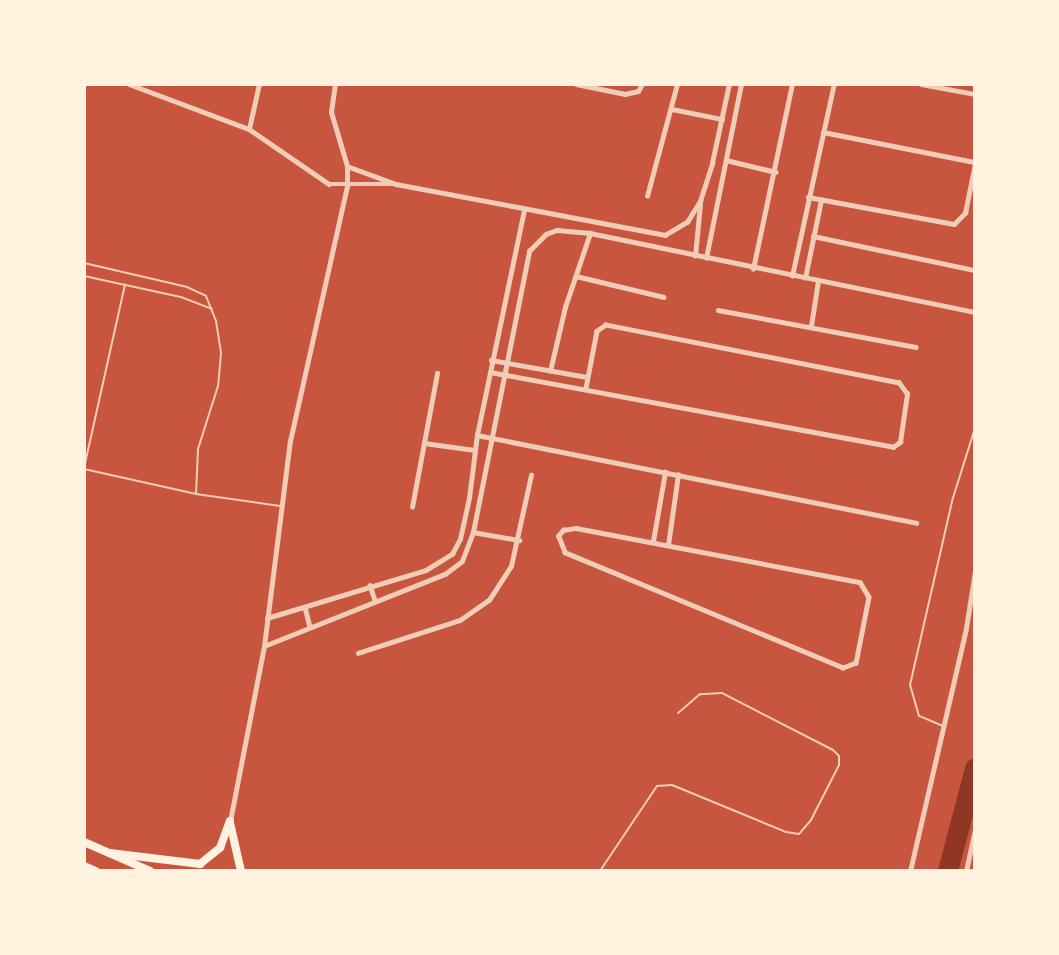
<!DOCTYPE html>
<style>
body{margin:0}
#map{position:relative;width:1059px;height:955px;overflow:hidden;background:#c8553d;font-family:"Fira Sans Condensed",sans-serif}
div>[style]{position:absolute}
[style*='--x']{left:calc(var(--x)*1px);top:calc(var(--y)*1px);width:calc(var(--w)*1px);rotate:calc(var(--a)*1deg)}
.river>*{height:20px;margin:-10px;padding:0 10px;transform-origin:10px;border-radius:10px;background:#8f3625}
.service>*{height:2px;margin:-1px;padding:0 1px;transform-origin:1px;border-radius:1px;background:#f1ccb7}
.minor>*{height:4.5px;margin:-2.25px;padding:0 2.25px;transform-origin:2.25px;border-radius:2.25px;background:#f1ccb7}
.tertiary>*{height:5px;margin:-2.5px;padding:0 2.5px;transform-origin:2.5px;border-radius:2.5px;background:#f1ccb7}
.trunk>*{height:8px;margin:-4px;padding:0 4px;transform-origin:4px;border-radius:4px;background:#fff3e0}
span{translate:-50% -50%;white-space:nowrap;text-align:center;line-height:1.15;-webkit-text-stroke:5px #fff3e0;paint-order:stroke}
.frame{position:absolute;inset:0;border:86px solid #fff3e0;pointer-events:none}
</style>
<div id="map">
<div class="river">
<i style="--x:948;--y:871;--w:106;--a:-75.2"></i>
</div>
<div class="service">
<i style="--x:84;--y:263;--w:106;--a:13.1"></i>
<i style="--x:187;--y:287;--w:21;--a:25"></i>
<i style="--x:206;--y:296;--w:27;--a:68"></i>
<i style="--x:216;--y:321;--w:32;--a:81"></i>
<i style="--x:221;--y:353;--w:33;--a:95"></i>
<i style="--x:218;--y:386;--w:66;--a:107.6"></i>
<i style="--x:198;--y:449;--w:45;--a:92.5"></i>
<i style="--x:196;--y:494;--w:85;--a:8.1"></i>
<i style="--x:84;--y:276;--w:99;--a:12.2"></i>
<i style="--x:181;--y:297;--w:33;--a:21"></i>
<i style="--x:84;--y:468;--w:188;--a:-77.4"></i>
<i style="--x:84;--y:469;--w:115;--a:12.6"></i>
<i style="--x:943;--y:726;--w:26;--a:-157"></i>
<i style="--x:919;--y:716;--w:32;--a:-106"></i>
<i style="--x:910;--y:685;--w:189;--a:-77.1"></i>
<i style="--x:952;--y:501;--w:77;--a:-72.5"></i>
<i style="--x:600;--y:871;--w:102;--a:-56.2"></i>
<i style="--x:657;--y:786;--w:15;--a:-4"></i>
<i style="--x:672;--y:785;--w:123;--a:22.4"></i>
<i style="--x:786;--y:832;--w:13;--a:9"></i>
<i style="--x:799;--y:834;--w:18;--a:-49"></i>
<i style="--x:811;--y:820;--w:62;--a:-63"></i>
<i style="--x:839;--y:765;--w:9;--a:-90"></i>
<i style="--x:839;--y:756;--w:8;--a:-135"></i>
<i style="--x:833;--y:750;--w:125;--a:-152.8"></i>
<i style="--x:722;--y:693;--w:22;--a:177"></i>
<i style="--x:700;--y:694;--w:29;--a:139"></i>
</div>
<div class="minor">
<i style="--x:129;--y:84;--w:128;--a:20.6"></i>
<i style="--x:249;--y:129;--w:97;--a:34.5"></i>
<i style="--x:329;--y:184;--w:64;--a:0"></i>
<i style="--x:576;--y:84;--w:50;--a:11.5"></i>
<i style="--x:625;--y:94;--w:13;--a:-13"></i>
<i style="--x:638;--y:91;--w:8;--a:-60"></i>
<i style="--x:921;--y:84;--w:55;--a:10.5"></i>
<i style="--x:672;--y:109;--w:51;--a:11.3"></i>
<i style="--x:249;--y:129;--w:46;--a:-77.5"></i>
<i style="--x:823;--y:132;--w:155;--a:11.2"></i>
<i style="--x:726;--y:160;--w:51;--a:13.5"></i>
<i style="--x:347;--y:166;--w:52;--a:20.2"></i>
<i style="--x:396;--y:184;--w:274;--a:10.7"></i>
<i style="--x:665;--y:235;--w:26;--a:-31"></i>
<i style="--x:687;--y:222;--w:25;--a:-58"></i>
<i style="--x:700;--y:201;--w:40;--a:-72"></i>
<i style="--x:712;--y:163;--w:81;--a:-77.9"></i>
<i style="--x:647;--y:196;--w:116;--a:-75"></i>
<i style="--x:808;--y:197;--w:148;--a:10.5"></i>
<i style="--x:954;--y:224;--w:16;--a:-45"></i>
<i style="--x:965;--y:213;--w:50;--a:-78.5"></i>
<i style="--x:813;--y:236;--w:166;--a:11.9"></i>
<i style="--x:695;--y:256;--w:52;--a:-84.5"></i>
<i style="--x:706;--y:258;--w:177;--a:-78.6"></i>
<i style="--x:753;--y:269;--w:189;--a:-78.1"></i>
<i style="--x:576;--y:276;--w:90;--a:13.4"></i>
<i style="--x:792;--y:276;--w:197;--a:-77.7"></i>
<i style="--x:805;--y:278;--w:80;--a:-78.4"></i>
<i style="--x:718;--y:310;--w:201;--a:10.6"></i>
<i style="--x:811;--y:326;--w:46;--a:-81.2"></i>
<i style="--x:491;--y:360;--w:97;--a:10"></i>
<i style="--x:550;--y:371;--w:66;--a:-76.8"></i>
<i style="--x:565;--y:307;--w:78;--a:-71.3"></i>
<i style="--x:490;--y:372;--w:410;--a:10.5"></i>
<i style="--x:893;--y:447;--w:9;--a:-36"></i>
<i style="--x:900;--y:442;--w:49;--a:-81.7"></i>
<i style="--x:907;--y:394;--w:14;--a:-126"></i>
<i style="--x:899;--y:383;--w:299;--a:-168.8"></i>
<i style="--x:606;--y:325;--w:11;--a:146"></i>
<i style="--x:597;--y:331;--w:58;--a:100.9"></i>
<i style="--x:477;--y:435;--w:448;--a:11.3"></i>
<i style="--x:424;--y:443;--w:51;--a:7.8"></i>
<i style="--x:412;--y:507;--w:136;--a:-79.4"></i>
<i style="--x:576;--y:528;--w:289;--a:10.8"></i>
<i style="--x:860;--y:582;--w:17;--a:59"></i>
<i style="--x:869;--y:597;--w:67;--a:101.1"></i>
<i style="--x:856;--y:663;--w:14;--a:159"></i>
<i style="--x:843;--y:668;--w:301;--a:-157.5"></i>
<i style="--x:565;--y:553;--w:18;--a:-112"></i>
<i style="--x:558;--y:536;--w:8;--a:-50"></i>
<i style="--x:563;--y:530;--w:13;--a:-9"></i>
<i style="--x:473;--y:532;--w:47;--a:9.9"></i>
<i style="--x:653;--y:541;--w:70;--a:-80.1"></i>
<i style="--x:668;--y:545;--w:71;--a:-81.9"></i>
<i style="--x:370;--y:585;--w:16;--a:72"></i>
<i style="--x:305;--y:607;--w:21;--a:76"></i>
<i style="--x:267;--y:618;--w:166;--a:-16.8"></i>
<i style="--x:426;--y:570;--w:31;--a:-32"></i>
<i style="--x:452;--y:554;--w:17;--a:-62"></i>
<i style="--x:460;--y:539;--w:42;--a:-77.6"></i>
<i style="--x:469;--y:498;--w:64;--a:-82.8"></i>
<i style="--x:477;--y:435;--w:229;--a:-78.2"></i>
<i style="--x:264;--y:646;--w:195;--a:-21.7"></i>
<i style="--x:445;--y:574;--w:21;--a:-37"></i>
<i style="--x:462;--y:561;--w:31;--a:-69"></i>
<i style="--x:473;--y:532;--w:287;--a:-78.7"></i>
<i style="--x:529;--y:251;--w:24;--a:-45"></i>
<i style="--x:546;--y:234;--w:12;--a:-20"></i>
<i style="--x:557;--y:230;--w:33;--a:5"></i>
<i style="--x:590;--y:233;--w:393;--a:11.6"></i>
<i style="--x:358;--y:653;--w:107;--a:-17.9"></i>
<i style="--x:460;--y:620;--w:35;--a:-35"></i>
<i style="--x:489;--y:600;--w:40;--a:-57.1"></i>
<i style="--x:511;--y:566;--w:93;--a:-77.6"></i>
</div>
<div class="tertiary">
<i style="--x:230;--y:821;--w:178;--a:-79"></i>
<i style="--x:264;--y:646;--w:207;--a:-82.8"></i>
<i style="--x:290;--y:441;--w:261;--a:-77.4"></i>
<i style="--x:347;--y:186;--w:20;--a:-90"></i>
<i style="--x:347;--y:166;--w:56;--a:-106.5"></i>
<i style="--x:331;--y:112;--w:28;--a:-82"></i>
<i style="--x:910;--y:871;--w:249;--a:-77"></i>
<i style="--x:966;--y:628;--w:58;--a:-81"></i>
<i style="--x:966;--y:871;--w:43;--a:-77.9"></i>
</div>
<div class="trunk">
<i style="--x:230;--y:823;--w:49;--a:77.1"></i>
<i style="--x:84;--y:842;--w:72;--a:23.7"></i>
<i style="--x:110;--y:853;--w:91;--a:7"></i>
<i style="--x:200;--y:864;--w:26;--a:-39"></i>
<i style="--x:220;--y:848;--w:29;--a:-70"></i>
<i style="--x:84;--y:866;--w:13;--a:23"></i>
</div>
<div class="frame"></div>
</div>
